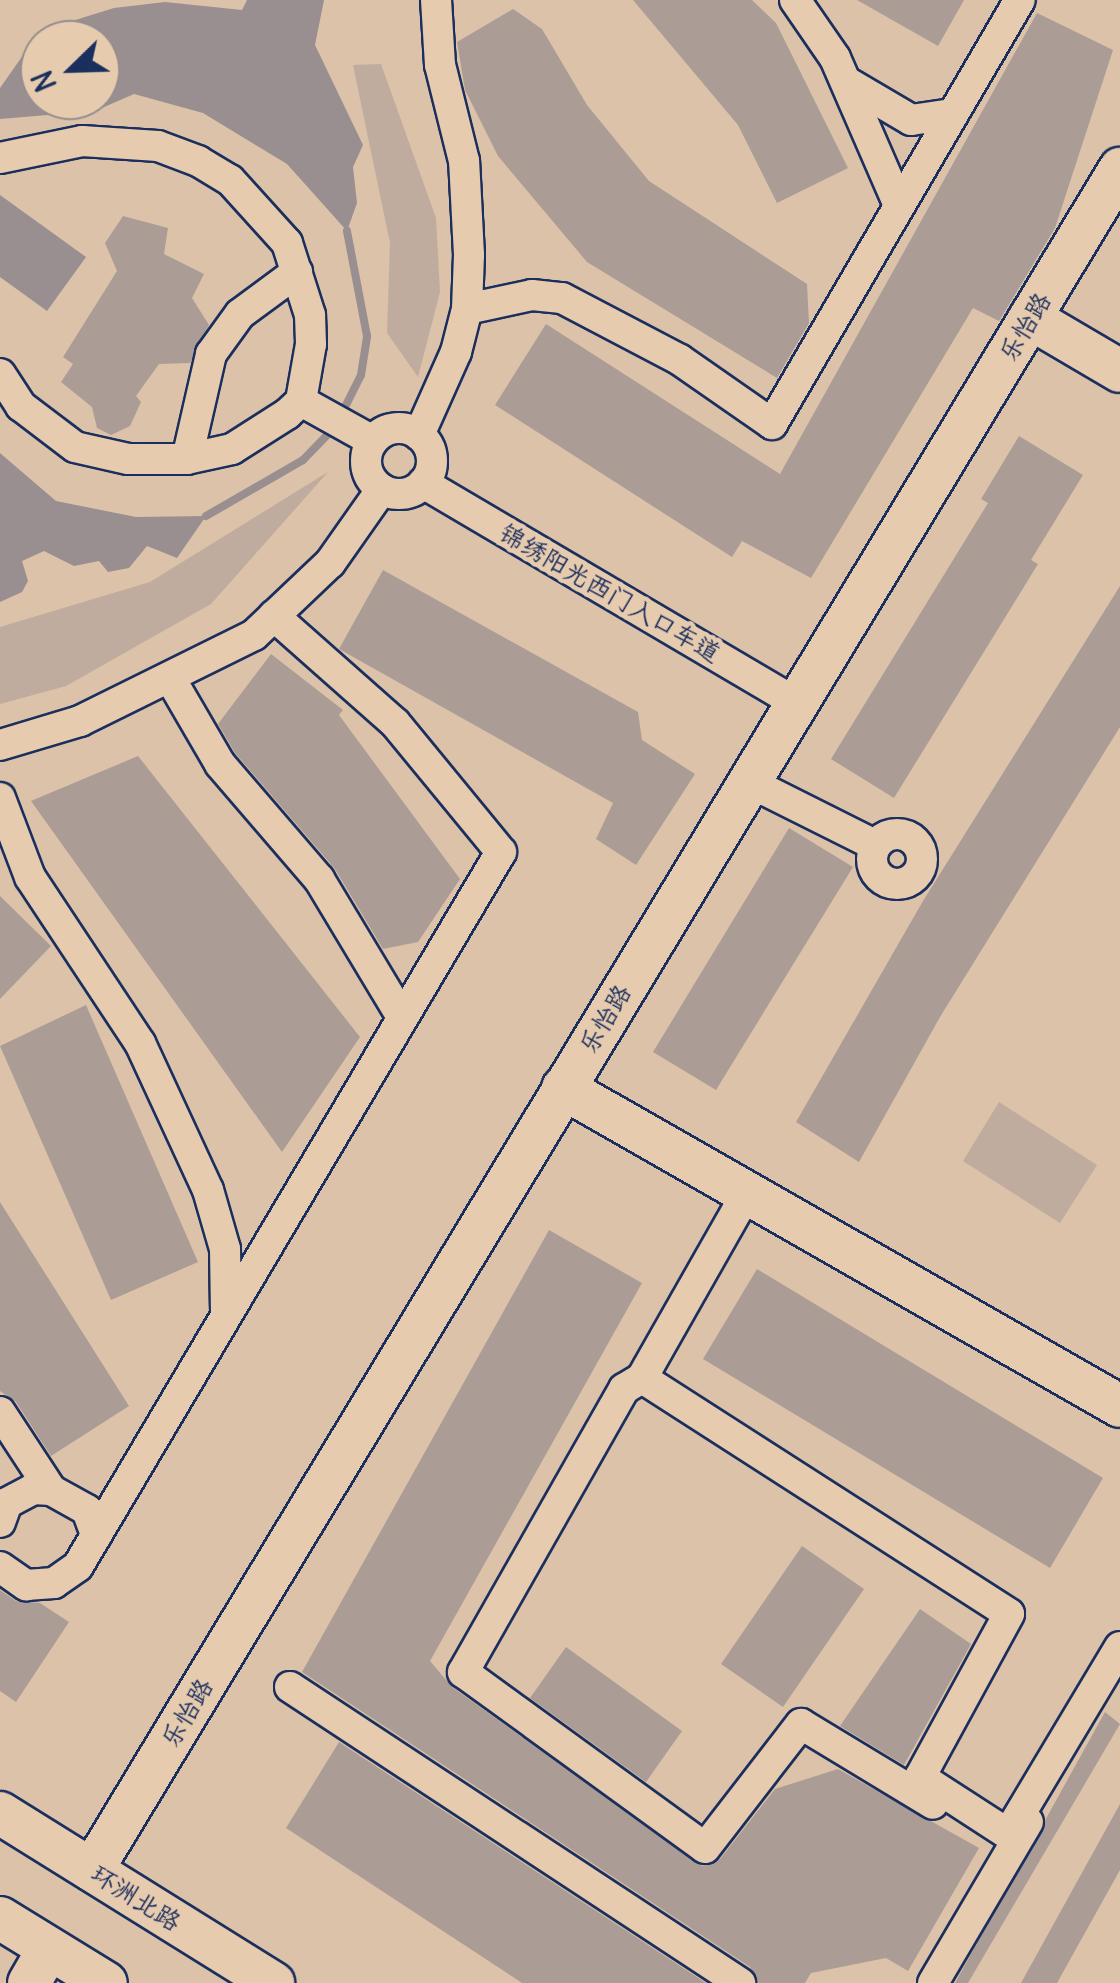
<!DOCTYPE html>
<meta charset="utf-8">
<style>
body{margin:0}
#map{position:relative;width:1120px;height:1983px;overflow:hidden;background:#dbc2a9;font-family:Delius,"LXGW WenKai TC",sans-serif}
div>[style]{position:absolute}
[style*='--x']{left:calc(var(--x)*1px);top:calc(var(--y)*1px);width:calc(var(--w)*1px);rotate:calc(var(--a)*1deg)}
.green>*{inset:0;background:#bfac9e}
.water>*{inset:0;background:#998f90}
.stream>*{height:8px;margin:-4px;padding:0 4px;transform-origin:4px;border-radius:4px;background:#998f90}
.building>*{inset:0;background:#ab9d96}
.roads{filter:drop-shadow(2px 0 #1b2f5e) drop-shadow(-2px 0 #1b2f5e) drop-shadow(0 2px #1b2f5e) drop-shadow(0 -2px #1b2f5e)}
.street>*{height:30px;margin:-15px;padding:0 15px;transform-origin:15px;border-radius:15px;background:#e7cbae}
.street>.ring{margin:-15px;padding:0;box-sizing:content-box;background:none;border:30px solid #e7cbae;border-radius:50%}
.secondary>*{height:42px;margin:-21px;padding:0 21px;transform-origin:21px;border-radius:21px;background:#e7cbae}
span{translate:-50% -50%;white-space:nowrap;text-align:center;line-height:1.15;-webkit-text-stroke:9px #e7cbae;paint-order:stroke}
.street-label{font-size:25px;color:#1b2f5e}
.north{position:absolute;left:20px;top:20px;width:100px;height:100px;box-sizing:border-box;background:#e7cbae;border:2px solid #958d8e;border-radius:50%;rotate:247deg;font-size:28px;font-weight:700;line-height:40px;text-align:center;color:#1b2f5e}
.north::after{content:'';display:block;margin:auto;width:35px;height:45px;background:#1b2f5e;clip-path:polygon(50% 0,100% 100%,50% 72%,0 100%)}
</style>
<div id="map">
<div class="green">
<i style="clip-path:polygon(381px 64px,436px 218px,440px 292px,418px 377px,387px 333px,390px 243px,353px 65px)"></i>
<i style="clip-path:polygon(328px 472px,211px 604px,66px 686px,0 704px,0 627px,150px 582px)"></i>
<i style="clip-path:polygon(999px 1102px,1097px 1165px,1060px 1223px,963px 1161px)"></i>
</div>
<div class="water">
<i style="clip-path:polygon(evenodd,247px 0,324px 0,315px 45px,363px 145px,353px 167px,357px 203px,347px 231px,287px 164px,203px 113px,134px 94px,95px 111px,0 119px,0 88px,40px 31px,114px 8px,165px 2px,242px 10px,247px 0,100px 40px,100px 100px,40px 100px,40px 40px,100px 40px)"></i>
<i style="clip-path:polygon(0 195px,86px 257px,47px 311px,0 277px)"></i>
<i style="clip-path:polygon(0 453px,56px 501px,136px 517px,206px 516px,177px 558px,147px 546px,129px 568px,108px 572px,99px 561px,74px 566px,44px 551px,22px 561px,28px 581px,22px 592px,0 602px)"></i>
</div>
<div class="stream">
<i style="--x:342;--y:413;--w:42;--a:-63.4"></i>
<i style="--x:361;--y:375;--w:39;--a:-81"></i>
<i style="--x:367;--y:336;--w:107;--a:-100.8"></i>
<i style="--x:206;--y:516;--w:112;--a:-30"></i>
<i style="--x:303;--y:460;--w:47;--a:-45.9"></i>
</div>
<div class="building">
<i style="clip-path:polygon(633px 0,752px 0,776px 23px,848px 168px,777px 203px,738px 125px)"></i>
<i style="clip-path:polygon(857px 0,964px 0,938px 46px)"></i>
<i style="clip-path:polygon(513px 9px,542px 29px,587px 105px,649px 181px,807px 284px,809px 323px,777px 378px,587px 262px,498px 156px,465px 90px,457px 42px)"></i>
<i style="clip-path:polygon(1037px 13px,1113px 50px,1055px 228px,999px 321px,973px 308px,811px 578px,742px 541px,732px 557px,495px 405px,546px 324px,780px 474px)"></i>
<i style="clip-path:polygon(123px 216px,168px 228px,164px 254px,204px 274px,192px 298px,209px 325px,190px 363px,159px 364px,136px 396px,141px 402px,130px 426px,111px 435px,97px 428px,92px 407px,61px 382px,73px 364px,63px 357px,117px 271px,105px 243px)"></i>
<i style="clip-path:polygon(1019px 436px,1083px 475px,1031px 560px,1038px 564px,894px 798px,831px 759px,988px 503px,981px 499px)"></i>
<i style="clip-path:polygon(383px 570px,638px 712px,642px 740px,695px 774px,636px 865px,596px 839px,613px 803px,339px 649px)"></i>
<i style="clip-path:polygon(1120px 586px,1120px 727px,940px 1017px,859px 1162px,796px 1122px,923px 901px)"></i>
<i style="clip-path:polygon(271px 654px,343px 710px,339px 715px,460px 879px,418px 942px,383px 949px,335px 869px,235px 753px,218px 724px)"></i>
<i style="clip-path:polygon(138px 756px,360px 1037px,282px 1152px,31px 801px)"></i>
<i style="clip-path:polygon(789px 828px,853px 867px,716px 1090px,653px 1052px)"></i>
<i style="clip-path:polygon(0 896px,51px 946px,0 999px)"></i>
<i style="clip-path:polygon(86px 1005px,198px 1262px,111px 1300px,0 1046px)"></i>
<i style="clip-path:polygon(0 1202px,129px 1406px,51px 1456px,16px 1402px,0 1391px)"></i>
<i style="clip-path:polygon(549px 1230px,642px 1283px,430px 1661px,452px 1687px,702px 1866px,720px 1859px,775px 1789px,838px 1769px,979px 1848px,908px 1971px,886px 1958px,811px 1973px,805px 1983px,759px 1983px,750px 1967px,302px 1672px)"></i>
<i style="clip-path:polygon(757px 1269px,1103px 1478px,1050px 1568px,703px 1359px)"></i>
<i style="clip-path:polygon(802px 1546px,864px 1589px,783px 1707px,721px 1664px)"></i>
<i style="clip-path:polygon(0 1590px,16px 1601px,40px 1603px,69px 1622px,16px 1702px,0 1691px)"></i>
<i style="clip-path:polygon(920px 1609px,971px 1644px,904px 1765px,840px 1726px)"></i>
<i style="clip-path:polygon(566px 1647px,682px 1731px,646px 1782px,530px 1698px)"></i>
<i style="clip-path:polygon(1105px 1712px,1120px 1724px,968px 1983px,955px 1983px)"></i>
<i style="clip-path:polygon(339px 1742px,706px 1983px,522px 1983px,286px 1828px)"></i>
<i style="clip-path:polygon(1120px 1804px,1120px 1870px,1057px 1983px,1021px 1983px)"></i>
</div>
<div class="roads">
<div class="street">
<i style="--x:795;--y:0;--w:70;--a:55.4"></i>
<i style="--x:835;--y:58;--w:158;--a:66.5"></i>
<i style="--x:850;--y:84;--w:71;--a:30.5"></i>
<i style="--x:911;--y:120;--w:41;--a:-8.3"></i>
<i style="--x:0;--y:158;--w:84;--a:-11.7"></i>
<i style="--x:82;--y:141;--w:76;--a:3.8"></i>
<i style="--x:158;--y:146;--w:43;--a:20.6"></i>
<i style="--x:198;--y:161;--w:37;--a:31"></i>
<i style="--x:230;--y:180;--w:85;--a:47.9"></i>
<i style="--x:287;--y:243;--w:76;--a:72.3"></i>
<i style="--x:310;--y:315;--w:29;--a:88"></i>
<i style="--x:311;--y:344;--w:58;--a:100"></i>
<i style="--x:301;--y:401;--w:19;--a:137"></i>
<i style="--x:287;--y:414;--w:65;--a:147.5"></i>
<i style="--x:232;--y:449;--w:46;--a:167.5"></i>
<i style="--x:187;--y:459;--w:59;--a:180"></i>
<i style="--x:128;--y:459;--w:54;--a:-167.2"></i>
<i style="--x:75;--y:447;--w:68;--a:-142.8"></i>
<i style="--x:21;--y:406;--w:38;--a:-123"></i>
<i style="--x:467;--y:309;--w:66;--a:-12.2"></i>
<i style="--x:532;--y:295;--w:30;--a:6"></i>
<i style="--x:562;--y:298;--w:133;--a:27.7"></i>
<i style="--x:680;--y:360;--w:112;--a:34.8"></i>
<i style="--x:772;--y:424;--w:491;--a:-59.7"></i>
<i style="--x:301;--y:401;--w:82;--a:29.1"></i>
<i class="ring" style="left:366px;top:428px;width:36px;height:36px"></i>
<i style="--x:419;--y:435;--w:91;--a:-66"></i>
<i style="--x:456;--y:352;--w:44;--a:-75.7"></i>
<i style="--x:467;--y:309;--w:54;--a:-87.9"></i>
<i style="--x:469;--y:255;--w:94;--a:-93"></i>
<i style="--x:464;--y:161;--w:99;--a:-104"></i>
<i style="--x:440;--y:65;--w:65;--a:-93.5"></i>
<i style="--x:187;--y:459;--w:108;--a:-77.1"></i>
<i style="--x:211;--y:354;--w:49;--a:-54.1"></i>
<i style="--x:240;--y:314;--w:71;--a:-36.4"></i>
<i style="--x:423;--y:483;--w:434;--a:30.5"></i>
<i style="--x:170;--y:678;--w:99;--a:59.8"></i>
<i style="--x:220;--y:764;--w:152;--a:49.3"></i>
<i style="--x:319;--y:879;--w:161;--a:59"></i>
<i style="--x:0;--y:745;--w:84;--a:-16.7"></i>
<i style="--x:80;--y:721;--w:194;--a:-26.3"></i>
<i style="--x:254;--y:635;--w:105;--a:-43.5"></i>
<i style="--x:330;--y:563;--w:90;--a:-54.9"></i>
<i style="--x:749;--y:782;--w:141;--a:26.6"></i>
<i style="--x:0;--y:798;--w:85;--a:69.2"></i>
<i style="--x:30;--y:877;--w:199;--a:56.5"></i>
<i style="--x:140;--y:1043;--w:162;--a:65.2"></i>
<i style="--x:208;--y:1190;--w:61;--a:73.9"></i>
<i style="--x:225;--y:1249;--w:61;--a:89.1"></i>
<i class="ring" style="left:872px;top:834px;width:20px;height:20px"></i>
<i style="--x:747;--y:1193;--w:213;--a:119.6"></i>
<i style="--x:642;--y:1378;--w:436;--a:32.7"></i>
<i style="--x:1009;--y:1614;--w:186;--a:118.6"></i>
<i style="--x:920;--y:1777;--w:105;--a:32.9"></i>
<i style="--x:1008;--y:1834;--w:218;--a:-59.1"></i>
<i style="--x:642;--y:1378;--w:21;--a:149"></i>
<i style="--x:624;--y:1389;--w:326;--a:119.6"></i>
<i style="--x:463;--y:1672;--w:299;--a:36"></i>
<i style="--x:705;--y:1848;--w:157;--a:-52.3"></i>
<i style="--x:801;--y:1724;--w:154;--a:31.2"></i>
<i style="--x:0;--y:1412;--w:93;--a:56.8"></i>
<i style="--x:0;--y:1522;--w:20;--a:-70"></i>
<i style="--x:7;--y:1503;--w:30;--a:-28"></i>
<i style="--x:33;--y:1489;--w:18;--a:3"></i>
<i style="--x:51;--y:1490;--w:41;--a:29.1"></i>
<i style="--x:87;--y:1510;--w:27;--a:70"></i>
<i style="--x:0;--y:1567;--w:32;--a:35"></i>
<i style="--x:26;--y:1585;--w:28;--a:-4"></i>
<i style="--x:54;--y:1583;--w:29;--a:-35"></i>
<i style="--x:78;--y:1566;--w:830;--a:-59.36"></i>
<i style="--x:501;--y:852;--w:167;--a:-129.4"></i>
<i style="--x:395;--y:723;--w:162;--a:-138.5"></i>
<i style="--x:290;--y:1687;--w:539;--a:33.34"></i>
<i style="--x:933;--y:1983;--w:187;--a:-59.5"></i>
</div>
<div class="secondary">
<i style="--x:1030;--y:318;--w:104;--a:30.5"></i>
<i style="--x:563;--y:1088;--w:641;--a:29.72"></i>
<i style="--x:0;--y:1813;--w:322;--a:31.9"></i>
<i style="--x:92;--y:1870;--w:1988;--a:-58.85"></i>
<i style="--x:0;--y:1918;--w:124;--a:31.5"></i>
<i style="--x:29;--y:1983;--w:39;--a:-60"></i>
</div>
</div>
<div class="street-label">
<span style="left:1025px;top:327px;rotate:-59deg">乐怡路</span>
<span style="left:610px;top:593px;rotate:30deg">锦绣阳光西门入口车道</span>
<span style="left:605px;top:1019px;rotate:-59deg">乐怡路</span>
<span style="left:187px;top:1713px;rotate:-59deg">乐怡路</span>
<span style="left:136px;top:1898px;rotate:32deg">环洲北路</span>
</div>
<div class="north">N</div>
</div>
